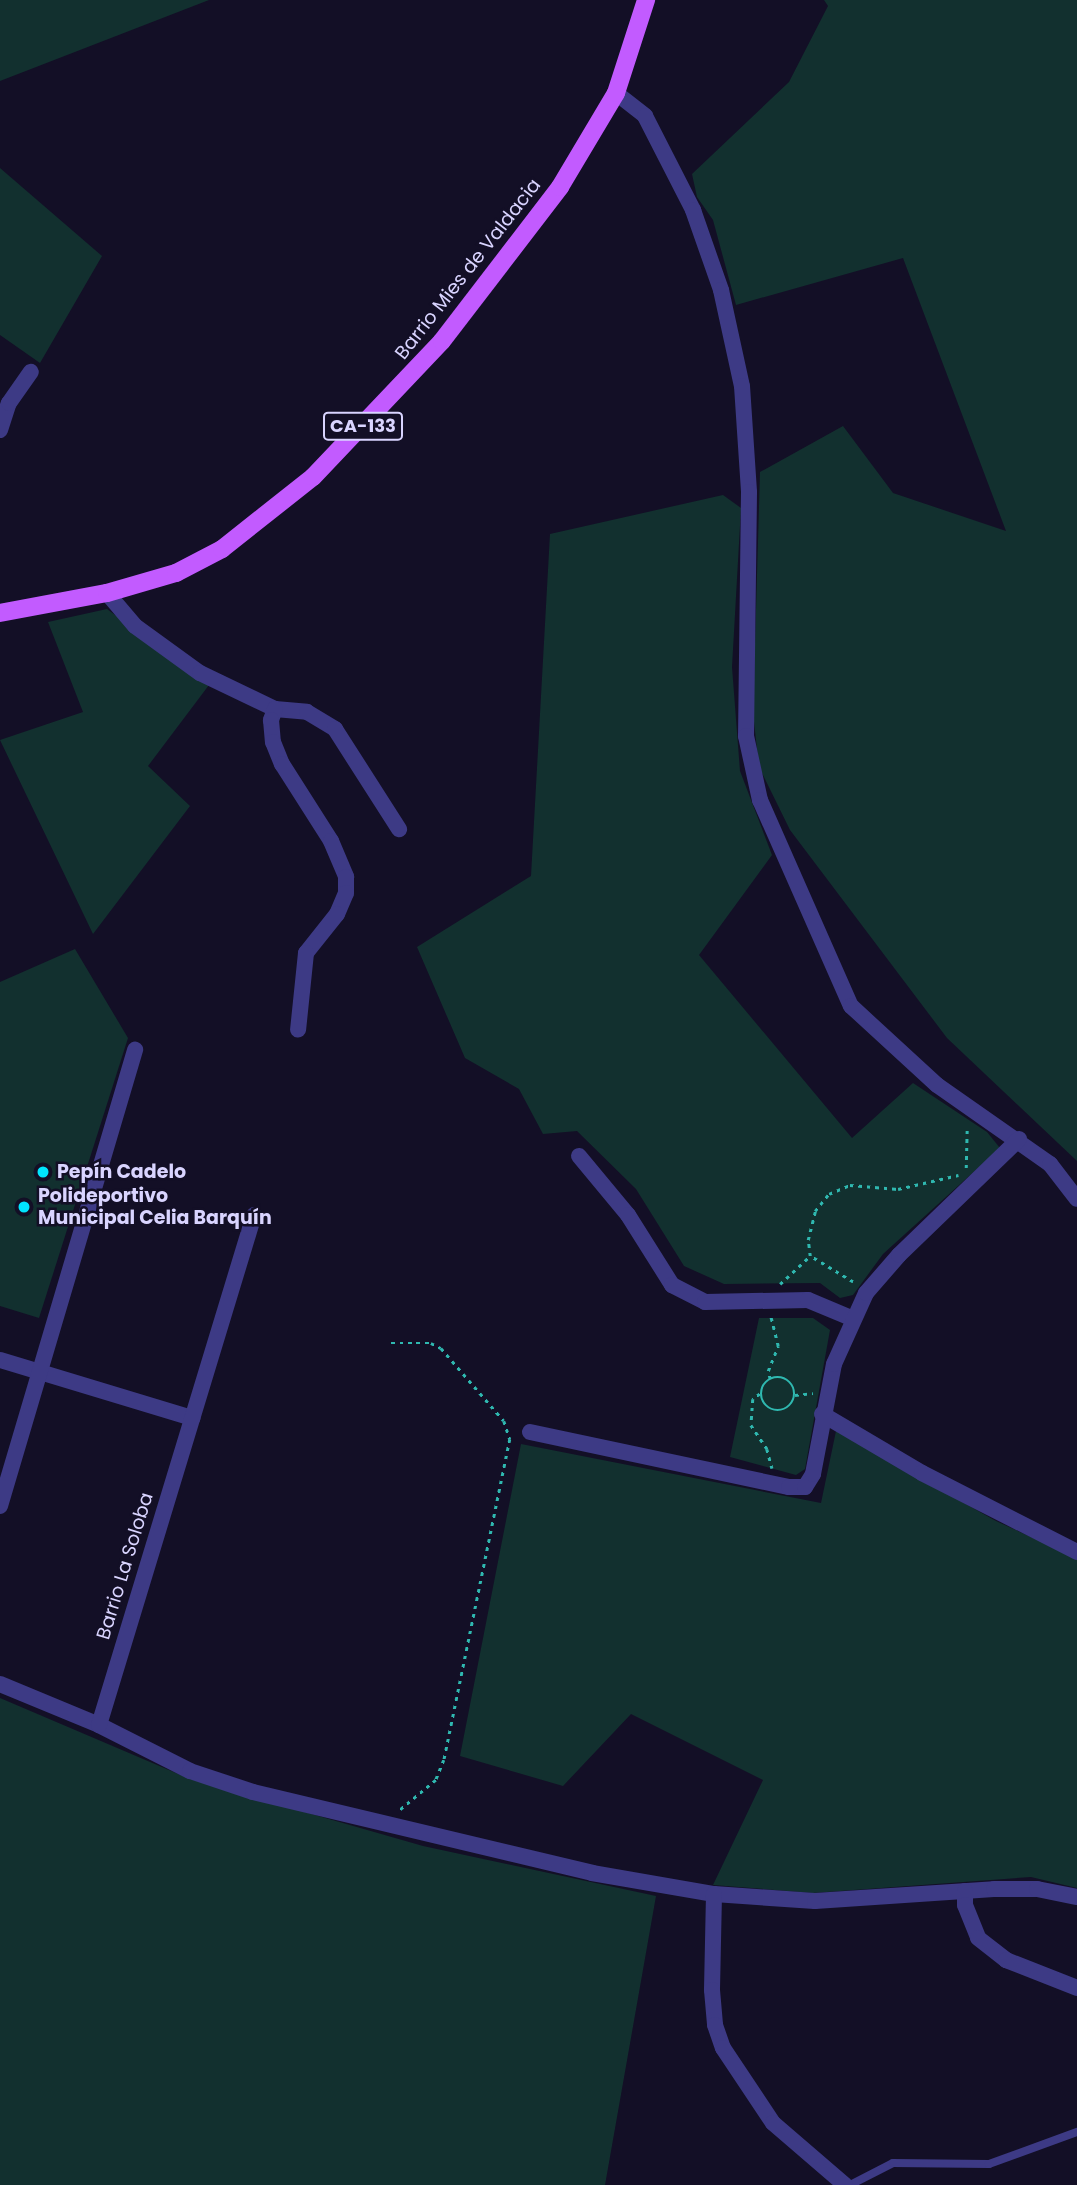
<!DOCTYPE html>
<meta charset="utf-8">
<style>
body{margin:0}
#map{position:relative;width:1077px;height:2185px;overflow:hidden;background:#130f26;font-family:Poppins,sans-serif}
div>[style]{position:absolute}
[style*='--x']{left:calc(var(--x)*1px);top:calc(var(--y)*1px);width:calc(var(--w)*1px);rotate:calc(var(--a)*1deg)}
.green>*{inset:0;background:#12302f}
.path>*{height:2.5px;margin-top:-1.25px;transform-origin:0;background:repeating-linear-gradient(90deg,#2fb8b0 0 3.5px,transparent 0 8.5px)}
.path>.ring{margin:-1.25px;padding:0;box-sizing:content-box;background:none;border:2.5px solid #2fb8b0;border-radius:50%}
.service>*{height:8px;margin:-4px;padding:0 4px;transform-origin:4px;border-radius:4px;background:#3d3a85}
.minor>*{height:16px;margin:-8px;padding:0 8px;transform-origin:8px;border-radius:8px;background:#3d3a85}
.primary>*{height:18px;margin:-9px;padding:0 9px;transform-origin:9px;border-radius:9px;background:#c25bff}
.dots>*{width:19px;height:19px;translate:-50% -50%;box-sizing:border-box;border:4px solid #130f26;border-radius:50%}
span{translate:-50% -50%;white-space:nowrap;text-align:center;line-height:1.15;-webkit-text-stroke:5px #130f26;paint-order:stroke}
.shield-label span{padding:2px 5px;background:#130f26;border:2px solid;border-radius:5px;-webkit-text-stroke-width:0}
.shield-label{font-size:18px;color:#d9d4ff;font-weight:700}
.street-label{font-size:19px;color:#d9d4ff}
.poi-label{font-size:19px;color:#d9d4ff;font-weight:700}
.left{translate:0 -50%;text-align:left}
</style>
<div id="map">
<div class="green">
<i style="clip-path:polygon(0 0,209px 0,0 81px)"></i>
<i style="clip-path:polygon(824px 0,1077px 0,1077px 1161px,947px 1038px,790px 830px,759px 767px,753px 713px,760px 472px,843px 426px,893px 493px,1006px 531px,903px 258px,736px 305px,713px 220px,697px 197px,692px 174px,789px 82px,828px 6px)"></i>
<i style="clip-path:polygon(0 168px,102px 256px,40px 363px,0 335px)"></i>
<i style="clip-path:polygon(723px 495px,741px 508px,732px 667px,740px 771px,772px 855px,699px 955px,852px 1138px,913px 1083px,987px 1132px,1000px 1148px,883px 1254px,853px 1295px,840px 1298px,820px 1283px,724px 1284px,684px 1266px,636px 1189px,577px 1131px,543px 1134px,519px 1089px,465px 1058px,417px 947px,531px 876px,550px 534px)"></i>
<i style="clip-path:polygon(107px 609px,209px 685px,148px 766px,190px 806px,93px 934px,0 740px,83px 712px,48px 622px)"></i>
<i style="clip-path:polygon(75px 949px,128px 1038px,39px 1318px,0 1306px,0 982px)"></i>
<i style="clip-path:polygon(759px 1318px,813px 1318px,830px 1330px,805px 1469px,796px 1475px,730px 1457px)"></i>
<i style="clip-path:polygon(836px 1431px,996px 1521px,1077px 1558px,1077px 1888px,1031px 1877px,813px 1893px,713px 1885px,763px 1780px,631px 1714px,563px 1786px,460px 1756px,521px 1444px,821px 1503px)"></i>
<i style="clip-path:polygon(0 1698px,190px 1779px,423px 1846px,656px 1896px,605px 2185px,0 2185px)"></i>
</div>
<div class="path">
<i style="--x:966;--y:1168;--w:42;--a:-88.6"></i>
<i style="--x:853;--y:1282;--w:50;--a:-148.8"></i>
<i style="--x:810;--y:1256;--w:16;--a:-97"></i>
<i style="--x:808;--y:1240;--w:30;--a:-76"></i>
<i style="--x:815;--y:1211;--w:22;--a:-51"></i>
<i style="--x:829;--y:1194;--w:23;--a:-23"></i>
<i style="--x:850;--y:1185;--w:48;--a:4.8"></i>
<i style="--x:898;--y:1189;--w:62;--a:-13.1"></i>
<i style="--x:780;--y:1284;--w:41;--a:-43"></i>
<i style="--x:391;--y:1343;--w:40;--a:0"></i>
<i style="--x:431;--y:1343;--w:11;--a:27"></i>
<i style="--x:441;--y:1348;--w:96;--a:49.2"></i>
<i style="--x:504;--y:1421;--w:19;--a:72"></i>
<i style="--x:510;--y:1439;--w:328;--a:101.6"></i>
<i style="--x:444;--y:1760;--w:22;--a:112"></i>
<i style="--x:436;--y:1780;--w:47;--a:140.2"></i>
<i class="ring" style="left:761px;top:1377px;width:31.5px;height:31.5px"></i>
<i style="--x:770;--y:1379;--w:8;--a:-104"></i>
<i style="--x:768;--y:1371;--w:27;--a:-68"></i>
<i style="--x:778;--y:1346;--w:30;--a:-104"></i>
<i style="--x:760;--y:1394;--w:9;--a:144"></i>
<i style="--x:753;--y:1399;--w:26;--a:94"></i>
<i style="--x:751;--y:1425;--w:29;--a:56"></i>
<i style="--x:767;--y:1449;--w:20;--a:75"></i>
<i style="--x:795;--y:1395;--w:18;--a:-6"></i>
</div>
<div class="service">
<i style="--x:850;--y:2185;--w:48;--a:-27.1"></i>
<i style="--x:893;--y:2163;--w:96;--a:0.6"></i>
<i style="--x:989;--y:2164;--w:94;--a:-20"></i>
</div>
<div class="minor">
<i style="--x:616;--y:93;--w:37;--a:38"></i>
<i style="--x:645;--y:116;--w:106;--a:62.9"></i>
<i style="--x:693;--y:210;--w:85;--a:70.7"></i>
<i style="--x:721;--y:290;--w:98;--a:77.7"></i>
<i style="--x:742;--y:386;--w:106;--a:86.2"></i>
<i style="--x:749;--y:492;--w:244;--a:90.7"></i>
<i style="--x:746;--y:736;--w:66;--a:77.7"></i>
<i style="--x:760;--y:800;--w:225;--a:66.2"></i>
<i style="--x:851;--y:1006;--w:117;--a:42.6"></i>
<i style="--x:937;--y:1085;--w:138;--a:35"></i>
<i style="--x:1050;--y:1164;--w:44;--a:52.4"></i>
<i style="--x:0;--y:430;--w:28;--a:-72"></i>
<i style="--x:9;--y:403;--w:38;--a:-55"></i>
<i style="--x:107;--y:593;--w:43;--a:49.7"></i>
<i style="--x:135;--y:626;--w:80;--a:35.9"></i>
<i style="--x:200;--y:673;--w:83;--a:25.6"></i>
<i style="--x:275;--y:709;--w:32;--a:5"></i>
<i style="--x:307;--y:712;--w:33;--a:31"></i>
<i style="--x:335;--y:729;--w:119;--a:57.4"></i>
<i style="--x:275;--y:709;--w:12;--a:110"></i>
<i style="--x:271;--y:720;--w:22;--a:85"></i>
<i style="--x:273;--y:742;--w:24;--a:68"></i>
<i style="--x:282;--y:764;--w:91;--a:57.5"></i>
<i style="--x:331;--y:841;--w:39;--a:67"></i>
<i style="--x:346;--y:877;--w:16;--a:90"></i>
<i style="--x:346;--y:893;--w:23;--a:113"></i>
<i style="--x:337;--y:914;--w:50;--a:128.5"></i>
<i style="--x:306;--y:953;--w:77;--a:95.9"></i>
<i style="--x:579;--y:1156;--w:77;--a:50.3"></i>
<i style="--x:628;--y:1215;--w:83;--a:57.8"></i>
<i style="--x:672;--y:1285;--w:37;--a:27"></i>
<i style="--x:705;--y:1302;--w:103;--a:-1.1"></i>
<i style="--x:808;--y:1300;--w:47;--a:22.7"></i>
<i style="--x:0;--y:1360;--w:201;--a:16.8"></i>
<i style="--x:822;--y:1414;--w:116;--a:30.5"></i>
<i style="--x:922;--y:1473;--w:174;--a:27"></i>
<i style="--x:530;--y:1432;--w:265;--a:12"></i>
<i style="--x:789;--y:1487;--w:16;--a:0"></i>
<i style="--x:805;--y:1487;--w:15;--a:-58"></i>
<i style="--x:813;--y:1474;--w:112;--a:-79.2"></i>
<i style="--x:834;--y:1364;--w:78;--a:-65.7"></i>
<i style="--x:866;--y:1293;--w:50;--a:-49"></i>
<i style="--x:899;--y:1255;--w:167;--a:-44"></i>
<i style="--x:0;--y:1506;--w:476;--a:-73.5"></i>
<i style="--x:0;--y:1684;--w:107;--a:22.5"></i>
<i style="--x:99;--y:1725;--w:102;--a:26.8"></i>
<i style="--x:190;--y:1771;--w:66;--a:18.4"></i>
<i style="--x:253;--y:1792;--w:349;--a:13.4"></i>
<i style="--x:592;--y:1873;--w:124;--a:9.8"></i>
<i style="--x:714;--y:1894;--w:101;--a:4"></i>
<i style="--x:815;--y:1901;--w:179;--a:-3.8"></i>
<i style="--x:994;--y:1889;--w:43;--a:0"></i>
<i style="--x:1037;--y:1889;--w:41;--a:11.3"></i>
<i style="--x:99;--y:1725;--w:533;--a:-73.09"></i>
<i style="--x:965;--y:1891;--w:14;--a:90"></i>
<i style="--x:965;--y:1905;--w:35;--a:68"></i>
<i style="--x:978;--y:1938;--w:36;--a:38"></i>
<i style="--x:1006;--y:1960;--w:76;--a:21.5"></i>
<i style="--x:714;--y:1894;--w:96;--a:91.2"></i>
<i style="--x:712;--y:1990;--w:35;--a:85"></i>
<i style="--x:715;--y:2025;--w:24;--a:71"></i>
<i style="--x:723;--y:2048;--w:90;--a:56.3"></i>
<i style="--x:773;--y:2123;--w:95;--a:40.7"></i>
</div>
<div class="primary">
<i style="--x:0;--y:613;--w:109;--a:-10.6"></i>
<i style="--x:107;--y:593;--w:72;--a:-16.2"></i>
<i style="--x:176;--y:573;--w:52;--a:-27.6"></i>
<i style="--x:222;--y:549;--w:116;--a:-38.4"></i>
<i style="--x:313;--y:477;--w:187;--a:-46.5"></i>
<i style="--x:442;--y:341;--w:194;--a:-52.5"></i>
<i style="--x:560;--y:187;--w:109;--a:-59.2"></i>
<i style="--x:616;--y:93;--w:98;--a:-72.1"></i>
</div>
<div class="dots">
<i style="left:43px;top:1172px;background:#00e5ff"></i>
<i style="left:24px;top:1207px;background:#00e5ff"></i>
</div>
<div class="shield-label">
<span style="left:363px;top:426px">CA-133</span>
</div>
<div class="street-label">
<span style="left:468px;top:269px;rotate:-52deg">Barrio Mies de Valdacia</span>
<span style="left:125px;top:1566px;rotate:-73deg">Barrio La Soloba</span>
</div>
<div class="poi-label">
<span class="left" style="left:57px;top:1172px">Pepín Cadelo</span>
<span class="left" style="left:38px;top:1207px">Polideportivo<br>Municipal Celia Barquín</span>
</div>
</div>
